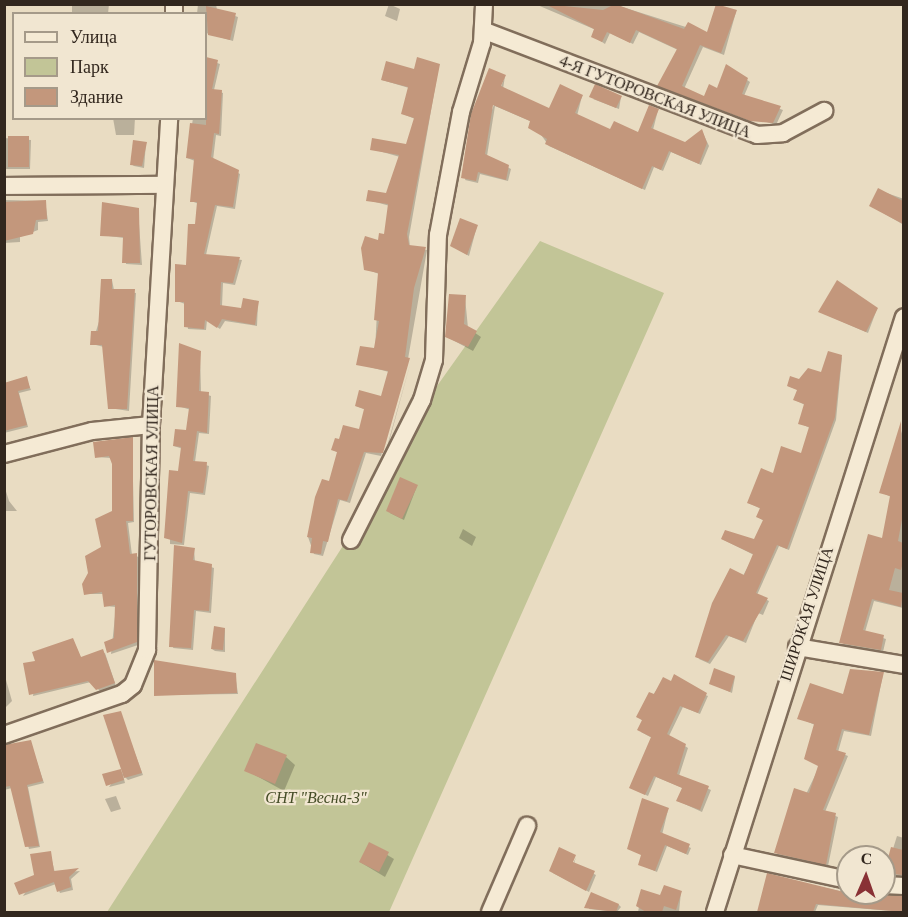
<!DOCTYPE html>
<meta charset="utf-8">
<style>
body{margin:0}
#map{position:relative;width:908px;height:917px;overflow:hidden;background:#e9dcc2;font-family:Georgia,serif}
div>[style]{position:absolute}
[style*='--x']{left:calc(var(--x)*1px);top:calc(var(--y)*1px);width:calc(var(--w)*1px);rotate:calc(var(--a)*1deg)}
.green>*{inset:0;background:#c2c597}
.shadow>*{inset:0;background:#0003}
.building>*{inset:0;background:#c3977c}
.roads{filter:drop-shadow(2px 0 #816e5b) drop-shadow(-2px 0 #816e5b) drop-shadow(0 2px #816e5b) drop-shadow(0 -2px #816e5b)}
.minor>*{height:16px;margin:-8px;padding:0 8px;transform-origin:8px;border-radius:8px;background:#f5ead4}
span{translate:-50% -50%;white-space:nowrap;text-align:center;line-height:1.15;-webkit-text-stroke:4.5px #f1e6d1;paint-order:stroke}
.street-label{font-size:16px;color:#32271e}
.park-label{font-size:16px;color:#444c26;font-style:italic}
.frame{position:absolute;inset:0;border:6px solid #32271e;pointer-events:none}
.legend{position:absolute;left:12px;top:12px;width:195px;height:108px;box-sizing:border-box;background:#f1e6d1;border:2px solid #a59a89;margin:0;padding:8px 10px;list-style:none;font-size:18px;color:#32271e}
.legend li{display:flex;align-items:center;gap:12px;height:30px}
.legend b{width:30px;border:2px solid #a59a89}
.north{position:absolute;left:836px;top:845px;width:60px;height:60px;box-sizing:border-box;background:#f1e6d1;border:2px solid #a59a89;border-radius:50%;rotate:2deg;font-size:16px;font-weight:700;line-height:24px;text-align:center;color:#32271e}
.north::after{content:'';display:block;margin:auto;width:21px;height:27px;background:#893135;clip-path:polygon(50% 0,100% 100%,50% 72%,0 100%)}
</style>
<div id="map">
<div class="green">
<i style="clip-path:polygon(540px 241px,664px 293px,389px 912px,107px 912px,348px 538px,437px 386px)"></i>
</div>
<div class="shadow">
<i style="clip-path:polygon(72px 4px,109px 4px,108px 14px,72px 14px)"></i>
<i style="clip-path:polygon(198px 4px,216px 4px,217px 10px,238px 17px,233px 41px,206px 33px,206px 14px,197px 14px)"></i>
<i style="clip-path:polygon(389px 4px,400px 9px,397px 21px,385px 16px)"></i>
<i style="clip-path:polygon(535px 4px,613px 4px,708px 34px,736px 12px,724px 55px,703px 47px,684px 89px,705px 98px,717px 90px,727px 66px,750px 82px,744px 96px,783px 110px,776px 125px,662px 88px,678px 50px,639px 32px,633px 44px,610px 33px,605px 44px,593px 36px,596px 30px)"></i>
<i style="clip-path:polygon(206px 59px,220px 64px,214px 90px,223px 93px,221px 136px,216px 135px,213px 160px,240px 174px,235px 209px,217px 206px,206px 255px,242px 260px,235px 285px,223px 283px,222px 306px,243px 309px,258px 303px,257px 326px,225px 321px,220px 329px,207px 320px,206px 330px,188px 329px,185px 304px,177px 301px,176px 266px,187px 267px,197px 226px,199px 204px,191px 201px,195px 161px,187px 158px,193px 118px,206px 118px)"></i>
<i style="clip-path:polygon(439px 65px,409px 237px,410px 247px,427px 250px,408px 359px,381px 456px,366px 453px,350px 503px,340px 500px,323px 556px,314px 554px,308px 537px,331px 483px,339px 453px,333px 450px,360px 431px,366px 410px,356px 406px,382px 398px,389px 372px,358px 364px,375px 350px,379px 274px,366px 269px,385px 235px,390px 206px,368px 200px,387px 194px,400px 157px,372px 149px,407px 146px,415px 119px,403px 114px,409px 88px,382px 80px)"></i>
<i style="clip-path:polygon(505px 76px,503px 89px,550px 110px,582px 96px,577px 116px,611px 131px,639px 134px,658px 110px,653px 130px,685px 144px,702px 131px,709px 146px,701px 165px,671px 152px,663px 171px,654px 167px,645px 190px,549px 146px,532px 122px,495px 106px,487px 156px,511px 169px,508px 181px,480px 174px,478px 183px,465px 180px)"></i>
<i style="clip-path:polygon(621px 97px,619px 109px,593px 99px)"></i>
<i style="clip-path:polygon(113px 118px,135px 118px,134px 135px,116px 135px)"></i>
<i style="clip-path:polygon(4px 138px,31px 140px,30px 169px,4px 169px)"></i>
<i style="clip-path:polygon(146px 143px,144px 168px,134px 166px,131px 164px)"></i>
<i style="clip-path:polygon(878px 190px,904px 199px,904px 225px,871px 206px)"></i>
<i style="clip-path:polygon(4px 200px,45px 201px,48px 221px,38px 222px,38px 230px,20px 237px,20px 242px,4px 243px)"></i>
<i style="clip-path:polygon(138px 210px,142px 265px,126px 264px,124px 238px,101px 235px)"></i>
<i style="clip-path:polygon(477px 226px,469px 256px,452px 246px)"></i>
<i style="clip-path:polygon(112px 280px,114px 290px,136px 293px,129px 411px,109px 408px,104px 347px,92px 344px)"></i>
<i style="clip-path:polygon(465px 297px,468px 328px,481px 337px,473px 351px,447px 337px)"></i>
<i style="clip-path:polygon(877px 309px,868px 333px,820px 312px)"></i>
<i style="clip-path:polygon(200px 352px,201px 393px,211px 396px,209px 434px,199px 433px,195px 462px,209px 466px,205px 495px,190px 493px,184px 545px,170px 544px,170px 472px,180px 473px,183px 449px,174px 446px,187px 432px,191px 410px,178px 406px)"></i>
<i style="clip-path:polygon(842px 357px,836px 420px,789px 550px,779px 546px,757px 595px,769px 601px,763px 615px,758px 613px,746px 643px,729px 636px,710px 664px,699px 659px,754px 555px,722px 539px,755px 541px,764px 521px,758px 517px,761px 509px,749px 503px,802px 455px,810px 428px,799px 423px,805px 405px,795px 400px,798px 390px,788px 386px,822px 374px)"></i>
<i style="clip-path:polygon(411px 361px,386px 453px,385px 454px)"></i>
<i style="clip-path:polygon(26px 378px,31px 390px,19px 393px,28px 427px,4px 433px,4px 385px)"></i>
<i style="clip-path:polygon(904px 425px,903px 608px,874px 601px,865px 632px,886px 639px,883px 652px,843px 645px,883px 540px,891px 497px,881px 492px)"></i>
<i style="clip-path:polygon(132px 439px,134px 522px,128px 523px,132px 555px,139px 557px,138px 645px,111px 654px,116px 607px,105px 606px,103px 594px,85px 594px,113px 512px,114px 464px,111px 458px,96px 457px)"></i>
<i style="clip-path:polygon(4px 485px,9px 501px,17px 511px,5px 511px)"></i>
<i style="clip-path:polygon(417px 486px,404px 520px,390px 513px)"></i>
<i style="clip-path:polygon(463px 529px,476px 537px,472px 546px,459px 538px)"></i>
<i style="clip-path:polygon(194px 549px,195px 562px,214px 568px,211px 613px,196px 611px,193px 650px,173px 648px)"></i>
<i style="clip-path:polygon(225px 629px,225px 652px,215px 651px,212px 649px)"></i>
<i style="clip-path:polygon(74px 642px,81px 658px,105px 653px,116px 686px,100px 691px,91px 682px,33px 696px,37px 662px)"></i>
<i style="clip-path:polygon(4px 673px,12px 701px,4px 709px)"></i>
<i style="clip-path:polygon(235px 674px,238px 694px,156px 695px)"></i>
<i style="clip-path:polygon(883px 674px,871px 736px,844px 731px,838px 752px,848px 756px,825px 812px,838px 817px,828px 866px,777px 855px,819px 767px,815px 725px,799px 718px)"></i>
<i style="clip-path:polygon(735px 677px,732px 693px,710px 683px)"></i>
<i style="clip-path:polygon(664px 679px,708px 696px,700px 714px,683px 707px,669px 736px,688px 748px,679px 776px,711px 790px,702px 812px,678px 801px,683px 788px,656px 777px,648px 796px,631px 788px,652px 738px,641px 732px,643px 721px,638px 717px)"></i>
<i style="clip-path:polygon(120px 713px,143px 775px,128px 780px,123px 775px,125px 783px,109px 787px,120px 771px,125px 776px)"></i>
<i style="clip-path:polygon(30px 741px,44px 783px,28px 787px,40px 847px,29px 849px,12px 788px,4px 790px,4px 747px)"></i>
<i style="clip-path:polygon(286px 757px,295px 765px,284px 791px,246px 770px)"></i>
<i style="clip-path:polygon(116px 796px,121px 809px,111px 812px,105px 799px)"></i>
<i style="clip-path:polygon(668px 810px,662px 835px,691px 848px,688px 855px,667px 846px,657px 872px,639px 864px)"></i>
<i style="clip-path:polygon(897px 836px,904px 838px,904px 878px,884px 878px)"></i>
<i style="clip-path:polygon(369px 844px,394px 859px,385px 877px,360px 862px)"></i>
<i style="clip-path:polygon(50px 853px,55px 873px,80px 871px,71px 879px,73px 890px,60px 893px,56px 884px,23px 896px)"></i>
<i style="clip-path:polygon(576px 857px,574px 864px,596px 875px,589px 892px,553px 873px,571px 869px)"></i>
<i style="clip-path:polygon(768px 875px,848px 893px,904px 897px,904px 912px,818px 905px,815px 912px,758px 912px)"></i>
<i style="clip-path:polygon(642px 891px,661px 897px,681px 892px,679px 912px,638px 912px)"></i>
<i style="clip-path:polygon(592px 894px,619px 905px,621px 907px,617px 912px,589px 909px)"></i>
</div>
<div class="building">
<i style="clip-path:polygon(545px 4px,603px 10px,615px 4px,684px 29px,688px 22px,707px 32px,716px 4px,737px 10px,721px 53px,700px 45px,682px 86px,704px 96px,709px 84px,717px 88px,726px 64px,748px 78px,742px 94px,781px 106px,773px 123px,750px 121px,657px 86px,677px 49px,636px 30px,630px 43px,607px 32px,602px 42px,591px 37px,594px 29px)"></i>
<i style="clip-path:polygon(206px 6px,236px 13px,230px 40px,208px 35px)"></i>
<i style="clip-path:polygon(206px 57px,218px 60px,212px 89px,222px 90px,219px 134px,214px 133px,211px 157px,239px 170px,233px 207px,215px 205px,204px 254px,240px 257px,233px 283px,221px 282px,220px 305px,241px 308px,243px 298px,259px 301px,255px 325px,222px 319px,217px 328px,205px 320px,204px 329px,184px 327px,184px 302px,175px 302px,175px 264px,186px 265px,188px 224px,195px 224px,197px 202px,190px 202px,194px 159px,186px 158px,190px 123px,206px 125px)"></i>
<i style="clip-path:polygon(417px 57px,440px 64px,407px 234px,409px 245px,426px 247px,414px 288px,405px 357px,410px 358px,383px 453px,364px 452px,347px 501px,338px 499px,328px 542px,323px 541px,321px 554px,310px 553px,312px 538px,307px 537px,315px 497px,322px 479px,329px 481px,337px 452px,331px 450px,335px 438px,339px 439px,343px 425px,359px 429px,364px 409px,355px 406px,359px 390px,381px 396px,388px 371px,356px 365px,360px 346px,374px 348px,379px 321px,374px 320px,378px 273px,364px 270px,361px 248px,365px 236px,378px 240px,379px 233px,384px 234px,388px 204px,366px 201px,368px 190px,386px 193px,399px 155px,370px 150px,372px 138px,406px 144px,414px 118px,401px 114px,408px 87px,381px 80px,386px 61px,414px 69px)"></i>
<i style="clip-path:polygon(489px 68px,506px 75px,501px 86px,549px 108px,560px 84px,583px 95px,575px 113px,610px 129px,614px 121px,638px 132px,649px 105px,659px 109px,651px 128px,685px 142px,702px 129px,707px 143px,699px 164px,669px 151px,661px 170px,652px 166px,642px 189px,545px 144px,547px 139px,528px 128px,530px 121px,493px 105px,485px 154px,509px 165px,506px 180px,478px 172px,476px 181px,461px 178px,471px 114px)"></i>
<i style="clip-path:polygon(595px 84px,622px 96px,616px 108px,589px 97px)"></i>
<i style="clip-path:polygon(8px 136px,29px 136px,29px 167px,8px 167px)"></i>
<i style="clip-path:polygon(133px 140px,147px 142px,142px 166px,130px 165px)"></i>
<i style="clip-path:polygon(878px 188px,903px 201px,903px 224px,869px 206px)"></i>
<i style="clip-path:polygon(46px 200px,47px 219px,36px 220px,33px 234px,4px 241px,4px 202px)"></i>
<i style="clip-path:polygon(102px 202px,139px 208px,140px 263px,122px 263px,123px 237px,100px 236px)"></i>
<i style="clip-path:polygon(460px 218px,478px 225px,467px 255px,450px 246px)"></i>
<i style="clip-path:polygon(101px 279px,112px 279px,112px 289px,135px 289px,127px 409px,108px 409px,102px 345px,90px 345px,91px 331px,98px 331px)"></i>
<i style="clip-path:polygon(837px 280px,878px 308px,866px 332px,818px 312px)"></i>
<i style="clip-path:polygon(449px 294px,466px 295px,464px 324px,477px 331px,468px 347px,445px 337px)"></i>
<i style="clip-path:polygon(179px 343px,201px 351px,199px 391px,209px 392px,207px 433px,197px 431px,193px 461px,207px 462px,206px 475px,203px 493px,188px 491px,182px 543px,164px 538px,169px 470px,178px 471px,181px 447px,173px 446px,175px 429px,186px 430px,189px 408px,176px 407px)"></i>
<i style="clip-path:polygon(828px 351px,842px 355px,835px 417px,787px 549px,777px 545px,756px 593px,768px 598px,743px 641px,726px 635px,708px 662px,695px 657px,712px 603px,730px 568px,744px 575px,753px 554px,721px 539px,725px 530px,754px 539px,763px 520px,756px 517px,760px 508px,747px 503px,761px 468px,773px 473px,781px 446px,801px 453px,809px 427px,798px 424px,804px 404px,793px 400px,797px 390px,787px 386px,790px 376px,799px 379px,808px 368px,821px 372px)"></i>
<i style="clip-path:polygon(27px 376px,30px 388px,18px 391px,27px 425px,4px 431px,4px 383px)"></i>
<i style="clip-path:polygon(901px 421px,903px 514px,898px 541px,903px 543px,903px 562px,901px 570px,895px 568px,889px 590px,903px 593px,901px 607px,872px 599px,863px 630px,884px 635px,881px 650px,839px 643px,868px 534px,882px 538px,890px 496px,879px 493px)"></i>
<i style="clip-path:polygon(133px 437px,133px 521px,126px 521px,130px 554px,137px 553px,137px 642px,107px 653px,104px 642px,114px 638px,115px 605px,104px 607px,102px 592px,84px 595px,82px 584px,88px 573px,85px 556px,101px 547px,95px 519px,112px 511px,112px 464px,109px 456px,95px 458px,93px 442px)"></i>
<i style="clip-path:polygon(400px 477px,418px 485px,402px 519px,386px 511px)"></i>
<i style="clip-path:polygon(174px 545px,195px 548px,193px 560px,212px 564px,209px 611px,194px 610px,191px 648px,169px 647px)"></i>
<i style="clip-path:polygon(214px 626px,225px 628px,223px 650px,211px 649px)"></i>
<i style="clip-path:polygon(73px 638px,81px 657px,103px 649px,115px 683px,96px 690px,88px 681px,29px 695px,23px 663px,35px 661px,32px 652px)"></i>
<i style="clip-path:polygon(154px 660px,236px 673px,237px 693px,154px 696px)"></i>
<i style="clip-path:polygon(714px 668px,735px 676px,730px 692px,709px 684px)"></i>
<i style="clip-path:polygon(850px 669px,884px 672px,869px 735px,842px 729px,836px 750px,846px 753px,823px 810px,836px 813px,826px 865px,774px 853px,794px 788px,809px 793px,818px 766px,804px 759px,814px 724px,797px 719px,810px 683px,843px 694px)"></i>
<i style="clip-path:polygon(674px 674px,707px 693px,698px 713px,680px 706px,667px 734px,686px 744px,677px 774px,709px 786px,700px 810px,676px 801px,682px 788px,654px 776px,645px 795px,629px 788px,651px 737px,637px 730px,642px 720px,636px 717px,649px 692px,654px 694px,663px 677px,671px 681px)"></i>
<i style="clip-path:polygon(121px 711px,142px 773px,124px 778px,103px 715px)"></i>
<i style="clip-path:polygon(31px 740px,43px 781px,27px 785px,39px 846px,25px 847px,10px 786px,4px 787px,4px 745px)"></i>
<i style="clip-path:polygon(256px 743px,287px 755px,275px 784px,244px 771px)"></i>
<i style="clip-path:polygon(121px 769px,124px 780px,106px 786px,102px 774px)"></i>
<i style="clip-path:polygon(642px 798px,669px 808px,660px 832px,690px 844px,686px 854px,665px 845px,655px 871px,638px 865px,641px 855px,627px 849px)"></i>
<i style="clip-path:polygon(369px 842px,389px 852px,379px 872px,359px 862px)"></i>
<i style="clip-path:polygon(559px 847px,576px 855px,573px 862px,595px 871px,586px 891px,549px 871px)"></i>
<i style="clip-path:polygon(891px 847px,903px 850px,903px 875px,884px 873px)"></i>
<i style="clip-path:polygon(51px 851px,54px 871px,79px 868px,69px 877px,71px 887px,57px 892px,54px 882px,19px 895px,14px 883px,34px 875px,30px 854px)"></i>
<i style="clip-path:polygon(767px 873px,848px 893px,903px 896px,903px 912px,816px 904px,813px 912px,757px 912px)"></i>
<i style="clip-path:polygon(664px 885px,682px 891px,676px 910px,664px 906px,662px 912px,646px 912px,636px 906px,641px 889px,660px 895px)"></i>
<i style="clip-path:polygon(591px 892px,619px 904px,616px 912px,584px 908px)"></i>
</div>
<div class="roads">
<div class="minor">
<i style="--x:174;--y:14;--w:10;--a:-90"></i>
<i style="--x:485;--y:31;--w:291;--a:20.9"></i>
<i style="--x:757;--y:135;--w:26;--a:-4"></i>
<i style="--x:783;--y:133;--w:47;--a:-28.2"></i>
<i style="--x:4;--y:186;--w:160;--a:-0.4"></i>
<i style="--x:4;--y:454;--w:91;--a:-14.6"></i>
<i style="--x:92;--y:431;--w:59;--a:-5.8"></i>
<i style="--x:351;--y:540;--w:157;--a:-63.1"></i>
<i style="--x:422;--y:400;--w:42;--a:-73.3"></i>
<i style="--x:434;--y:360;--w:125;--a:-88.2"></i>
<i style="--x:438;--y:235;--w:125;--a:-79.4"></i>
<i style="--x:461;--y:112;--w:72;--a:-73.1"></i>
<i style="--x:482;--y:43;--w:39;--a:-87"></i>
<i style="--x:797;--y:647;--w:109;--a:9.5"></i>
<i style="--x:4;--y:735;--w:125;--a:-19.2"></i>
<i style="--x:122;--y:694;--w:14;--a:-39"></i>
<i style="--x:133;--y:685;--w:38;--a:-68"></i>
<i style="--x:147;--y:650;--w:225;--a:-89"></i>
<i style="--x:151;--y:425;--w:308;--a:-86.6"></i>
<i style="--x:732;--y:855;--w:119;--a:12.2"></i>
<i style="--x:884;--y:885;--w:20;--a:3"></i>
<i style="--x:490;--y:912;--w:94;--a:-66.7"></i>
<i style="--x:715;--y:912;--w:624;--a:-72.38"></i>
</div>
</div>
<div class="street-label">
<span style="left:655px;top:97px;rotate:21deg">4-Я ГУТОРОВСКАЯ УЛИЦА</span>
<span style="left:152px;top:473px;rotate:-89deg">ГУТОРОВСКАЯ УЛИЦА</span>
<span style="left:807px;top:614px;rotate:-72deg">ШИРОКАЯ УЛИЦА</span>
</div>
<div class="park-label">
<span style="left:316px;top:798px">СНТ "Весна-3"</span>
</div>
<div class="frame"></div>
<ul class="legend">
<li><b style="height:8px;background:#f5ead4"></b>Улица</li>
<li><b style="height:16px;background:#c2c597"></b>Парк</li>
<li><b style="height:16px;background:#c3977c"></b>Здание</li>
</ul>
<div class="north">С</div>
</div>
